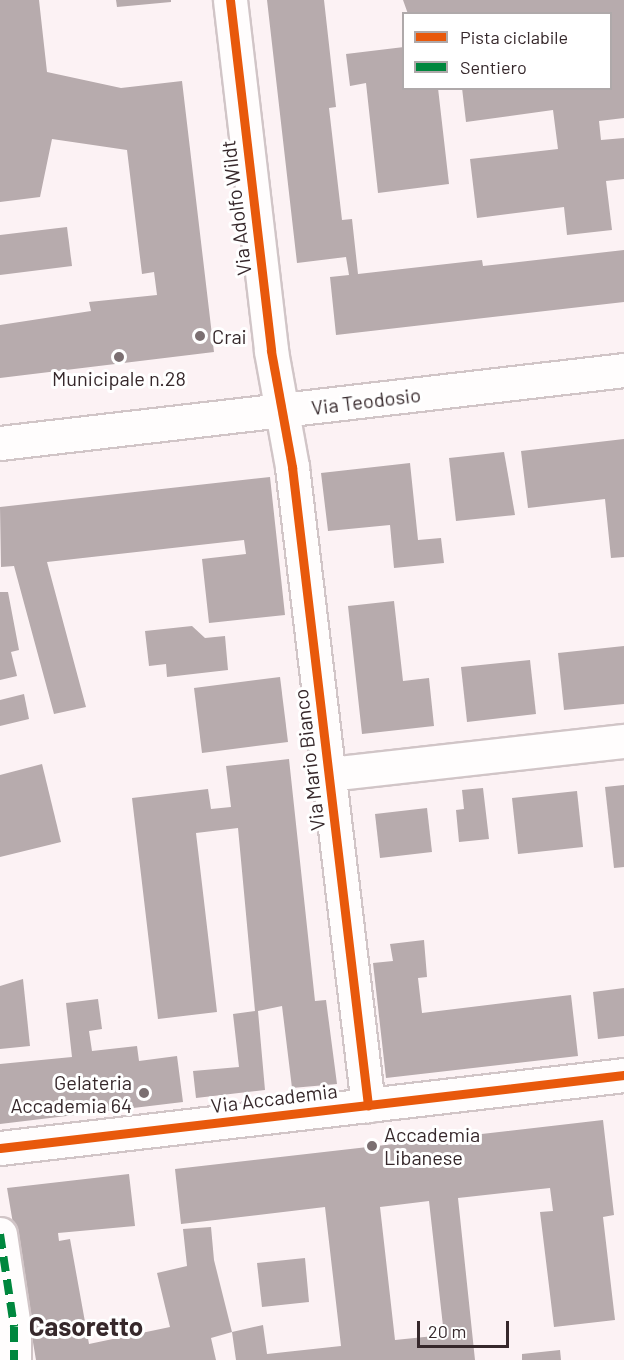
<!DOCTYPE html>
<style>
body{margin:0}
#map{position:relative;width:624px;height:1360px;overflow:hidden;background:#fcf2f4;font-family:Barlow,sans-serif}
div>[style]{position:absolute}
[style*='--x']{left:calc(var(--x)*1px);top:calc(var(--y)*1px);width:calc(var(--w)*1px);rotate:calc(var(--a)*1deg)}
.building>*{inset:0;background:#b7abad}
.roads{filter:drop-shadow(2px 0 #d1c5c7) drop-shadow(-2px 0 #d1c5c7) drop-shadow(0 2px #d1c5c7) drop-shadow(0 -2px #d1c5c7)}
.minor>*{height:33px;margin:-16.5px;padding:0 16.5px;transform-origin:16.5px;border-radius:16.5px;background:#fffdfd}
.quiet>*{height:8px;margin-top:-4px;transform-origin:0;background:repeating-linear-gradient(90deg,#00873e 0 15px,transparent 0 23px)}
.cycleway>*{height:9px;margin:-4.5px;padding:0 4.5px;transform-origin:4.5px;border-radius:4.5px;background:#e8590c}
.dots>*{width:16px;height:16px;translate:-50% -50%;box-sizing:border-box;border:3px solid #fff;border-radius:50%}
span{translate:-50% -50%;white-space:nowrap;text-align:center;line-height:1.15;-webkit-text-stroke:6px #fff;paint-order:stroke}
.street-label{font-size:20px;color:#36282b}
.poi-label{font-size:20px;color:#36282b}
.left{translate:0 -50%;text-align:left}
.right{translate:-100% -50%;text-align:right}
.district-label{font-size:26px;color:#36282b;font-weight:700}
.legend{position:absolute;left:402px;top:12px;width:210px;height:78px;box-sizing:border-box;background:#fff;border:2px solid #afa9aa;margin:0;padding:8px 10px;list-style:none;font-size:18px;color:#36282b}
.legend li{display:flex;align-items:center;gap:12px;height:30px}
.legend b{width:30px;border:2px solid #afa9aa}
.scale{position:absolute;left:417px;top:1321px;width:92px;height:27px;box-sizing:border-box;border:3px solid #36282b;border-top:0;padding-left:8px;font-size:18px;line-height:21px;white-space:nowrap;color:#36282b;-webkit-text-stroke:4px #fff;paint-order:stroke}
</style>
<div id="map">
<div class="building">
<i style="clip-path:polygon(0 0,39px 0,47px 72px,121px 88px,182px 81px,214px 352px,0 378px,0 325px,91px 311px,89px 302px,157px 295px,154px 272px,142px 274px,127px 150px,52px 139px,40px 197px,0 202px)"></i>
<i style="clip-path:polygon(116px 0,171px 0,171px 2px,117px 7px)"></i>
<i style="clip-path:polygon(267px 0,324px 0,336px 107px,329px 108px,342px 220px,352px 219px,358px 274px,482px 260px,483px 266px,624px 250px,624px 302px,336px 335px,330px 277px,349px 275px,346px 257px,297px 263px)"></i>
<i style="clip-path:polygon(403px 0,624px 0,624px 118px,599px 121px,601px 140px,624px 138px,624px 179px,606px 181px,612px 230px,567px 235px,564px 207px,477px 218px,470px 159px,558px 149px,553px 110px,466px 122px,462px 88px,610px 88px,610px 14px,408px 14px)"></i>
<i style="clip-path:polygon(404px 47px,404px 88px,438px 88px,449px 184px,378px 193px,366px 83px,350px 86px,346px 54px)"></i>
<i style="clip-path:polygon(67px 227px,72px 266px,0 275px,0 235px)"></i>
<i style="clip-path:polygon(624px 439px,624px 557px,611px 558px,605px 499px,528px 508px,521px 451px)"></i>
<i style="clip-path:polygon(504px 452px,515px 515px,456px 521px,449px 458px)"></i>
<i style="clip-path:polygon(410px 463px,418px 540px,441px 538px,444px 563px,394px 568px,390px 525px,328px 531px,321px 473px)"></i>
<i style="clip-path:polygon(270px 477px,285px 615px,209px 623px,202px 559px,246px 554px,244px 540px,47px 562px,86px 707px,54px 714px,14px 566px,1px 567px,0 507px)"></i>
<i style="clip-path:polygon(0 592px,8px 592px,19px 650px,11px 652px,17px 676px,0 680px)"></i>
<i style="clip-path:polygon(394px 601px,403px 681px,429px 678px,434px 726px,362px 734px,348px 606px)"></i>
<i style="clip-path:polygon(192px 626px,205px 638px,225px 636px,228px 670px,167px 677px,166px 664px,149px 666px,145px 631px)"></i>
<i style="clip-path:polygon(624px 646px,624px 704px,564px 710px,558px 653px)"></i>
<i style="clip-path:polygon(530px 660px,536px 714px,467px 722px,461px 667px)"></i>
<i style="clip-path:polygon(280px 677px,288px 742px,202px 753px,194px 688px)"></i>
<i style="clip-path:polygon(24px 694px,29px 719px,0 726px,0 700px)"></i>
<i style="clip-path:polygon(289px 759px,315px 1001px,326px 1000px,337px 1084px,292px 1088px,282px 1006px,258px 1011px,265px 1090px,196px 1098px,193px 1071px,239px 1067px,233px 1014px,255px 1011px,238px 828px,196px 833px,217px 1012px,158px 1019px,132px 798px,208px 789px,211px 809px,231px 807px,226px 766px)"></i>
<i style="clip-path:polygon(42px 764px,61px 842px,0 857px,0 775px)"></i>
<i style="clip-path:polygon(624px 785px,624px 867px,614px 868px,605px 787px)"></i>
<i style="clip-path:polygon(483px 788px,489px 839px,459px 842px,456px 810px,464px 809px,462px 790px)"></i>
<i style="clip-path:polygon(577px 791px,583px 847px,518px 854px,512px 798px)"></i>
<i style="clip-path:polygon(427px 808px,432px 852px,380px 858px,375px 814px)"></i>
<i style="clip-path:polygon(424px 940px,427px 977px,418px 978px,422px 1013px,571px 995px,578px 1056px,386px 1078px,373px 963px,393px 961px,390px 944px)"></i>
<i style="clip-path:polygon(23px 979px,30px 1046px,0 1049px,0 986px)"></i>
<i style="clip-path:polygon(624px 988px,624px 1036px,598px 1039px,593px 992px)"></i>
<i style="clip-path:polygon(98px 999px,102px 1029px,89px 1031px,92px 1051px,137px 1046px,139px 1061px,177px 1056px,183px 1102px,0 1124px,0 1064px,72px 1057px,66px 1003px)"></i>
<i style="clip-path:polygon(evenodd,603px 1120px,614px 1215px,603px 1217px,615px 1320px,554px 1327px,540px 1212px,553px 1211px,550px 1188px,458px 1198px,475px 1360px,236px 1360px,232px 1332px,211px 1338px,216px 1360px,36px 1360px,7px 1188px,129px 1174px,135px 1226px,58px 1233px,59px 1241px,70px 1239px,89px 1344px,170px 1327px,157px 1273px,187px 1266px,183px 1229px,211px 1227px,214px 1260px,232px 1332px,263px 1325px,267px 1354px,341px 1346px,325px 1207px,181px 1224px,175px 1169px,603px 1120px,429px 1201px,444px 1335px,395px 1340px,380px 1207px,429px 1201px)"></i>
<i style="clip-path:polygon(305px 1258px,309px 1302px,262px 1307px,257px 1263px)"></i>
<i style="clip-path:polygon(560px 1350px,561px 1360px,522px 1360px,522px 1354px)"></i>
</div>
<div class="roads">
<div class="minor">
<i style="--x:230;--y:0;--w:353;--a:83.3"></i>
<i style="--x:271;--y:351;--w:118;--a:79.7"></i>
<i style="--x:292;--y:467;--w:643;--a:83.21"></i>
<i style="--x:0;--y:443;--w:628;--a:-6.67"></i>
<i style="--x:329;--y:774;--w:297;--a:-6.4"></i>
<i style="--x:0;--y:1148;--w:628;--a:-6.67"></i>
<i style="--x:0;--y:1234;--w:94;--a:81.4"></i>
<i style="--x:14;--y:1327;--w:33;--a:90"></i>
</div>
</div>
<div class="quiet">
<i style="--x:0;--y:1234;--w:94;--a:81.4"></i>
<i style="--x:14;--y:1327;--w:33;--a:90"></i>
</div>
<div class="cycleway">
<i style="--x:230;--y:0;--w:353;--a:83.3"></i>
<i style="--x:271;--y:351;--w:118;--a:79.7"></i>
<i style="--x:292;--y:467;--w:643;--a:83.21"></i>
<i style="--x:0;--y:1148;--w:628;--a:-6.67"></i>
</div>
<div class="dots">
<i style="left:200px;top:336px;background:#7b6f71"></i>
<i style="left:119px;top:357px;background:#7b6f71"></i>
<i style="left:144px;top:1093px;background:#7b6f71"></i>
<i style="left:372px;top:1146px;background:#7b6f71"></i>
</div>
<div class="street-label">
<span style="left:236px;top:208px;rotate:-97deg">Via Adolfo Wildt</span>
<span style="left:366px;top:401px;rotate:-7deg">Via Teodosio</span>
<span style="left:309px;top:760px;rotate:-97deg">Via Mario Bianco</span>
<span style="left:274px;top:1098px;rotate:-7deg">Via Accademia</span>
</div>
<div class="poi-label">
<span class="left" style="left:212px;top:336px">Crai</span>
<span style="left:119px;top:378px">Municipale n.28</span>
<span class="right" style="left:132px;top:1094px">Gelateria<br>Accademia 64</span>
<span class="left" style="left:384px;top:1146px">Accademia<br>Libanese</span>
</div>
<div class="district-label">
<span style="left:86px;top:1326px">Casoretto</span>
</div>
<ul class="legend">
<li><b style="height:8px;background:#e8590c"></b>Pista ciclabile</li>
<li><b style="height:8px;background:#00873e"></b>Sentiero</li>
</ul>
<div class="scale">20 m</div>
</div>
